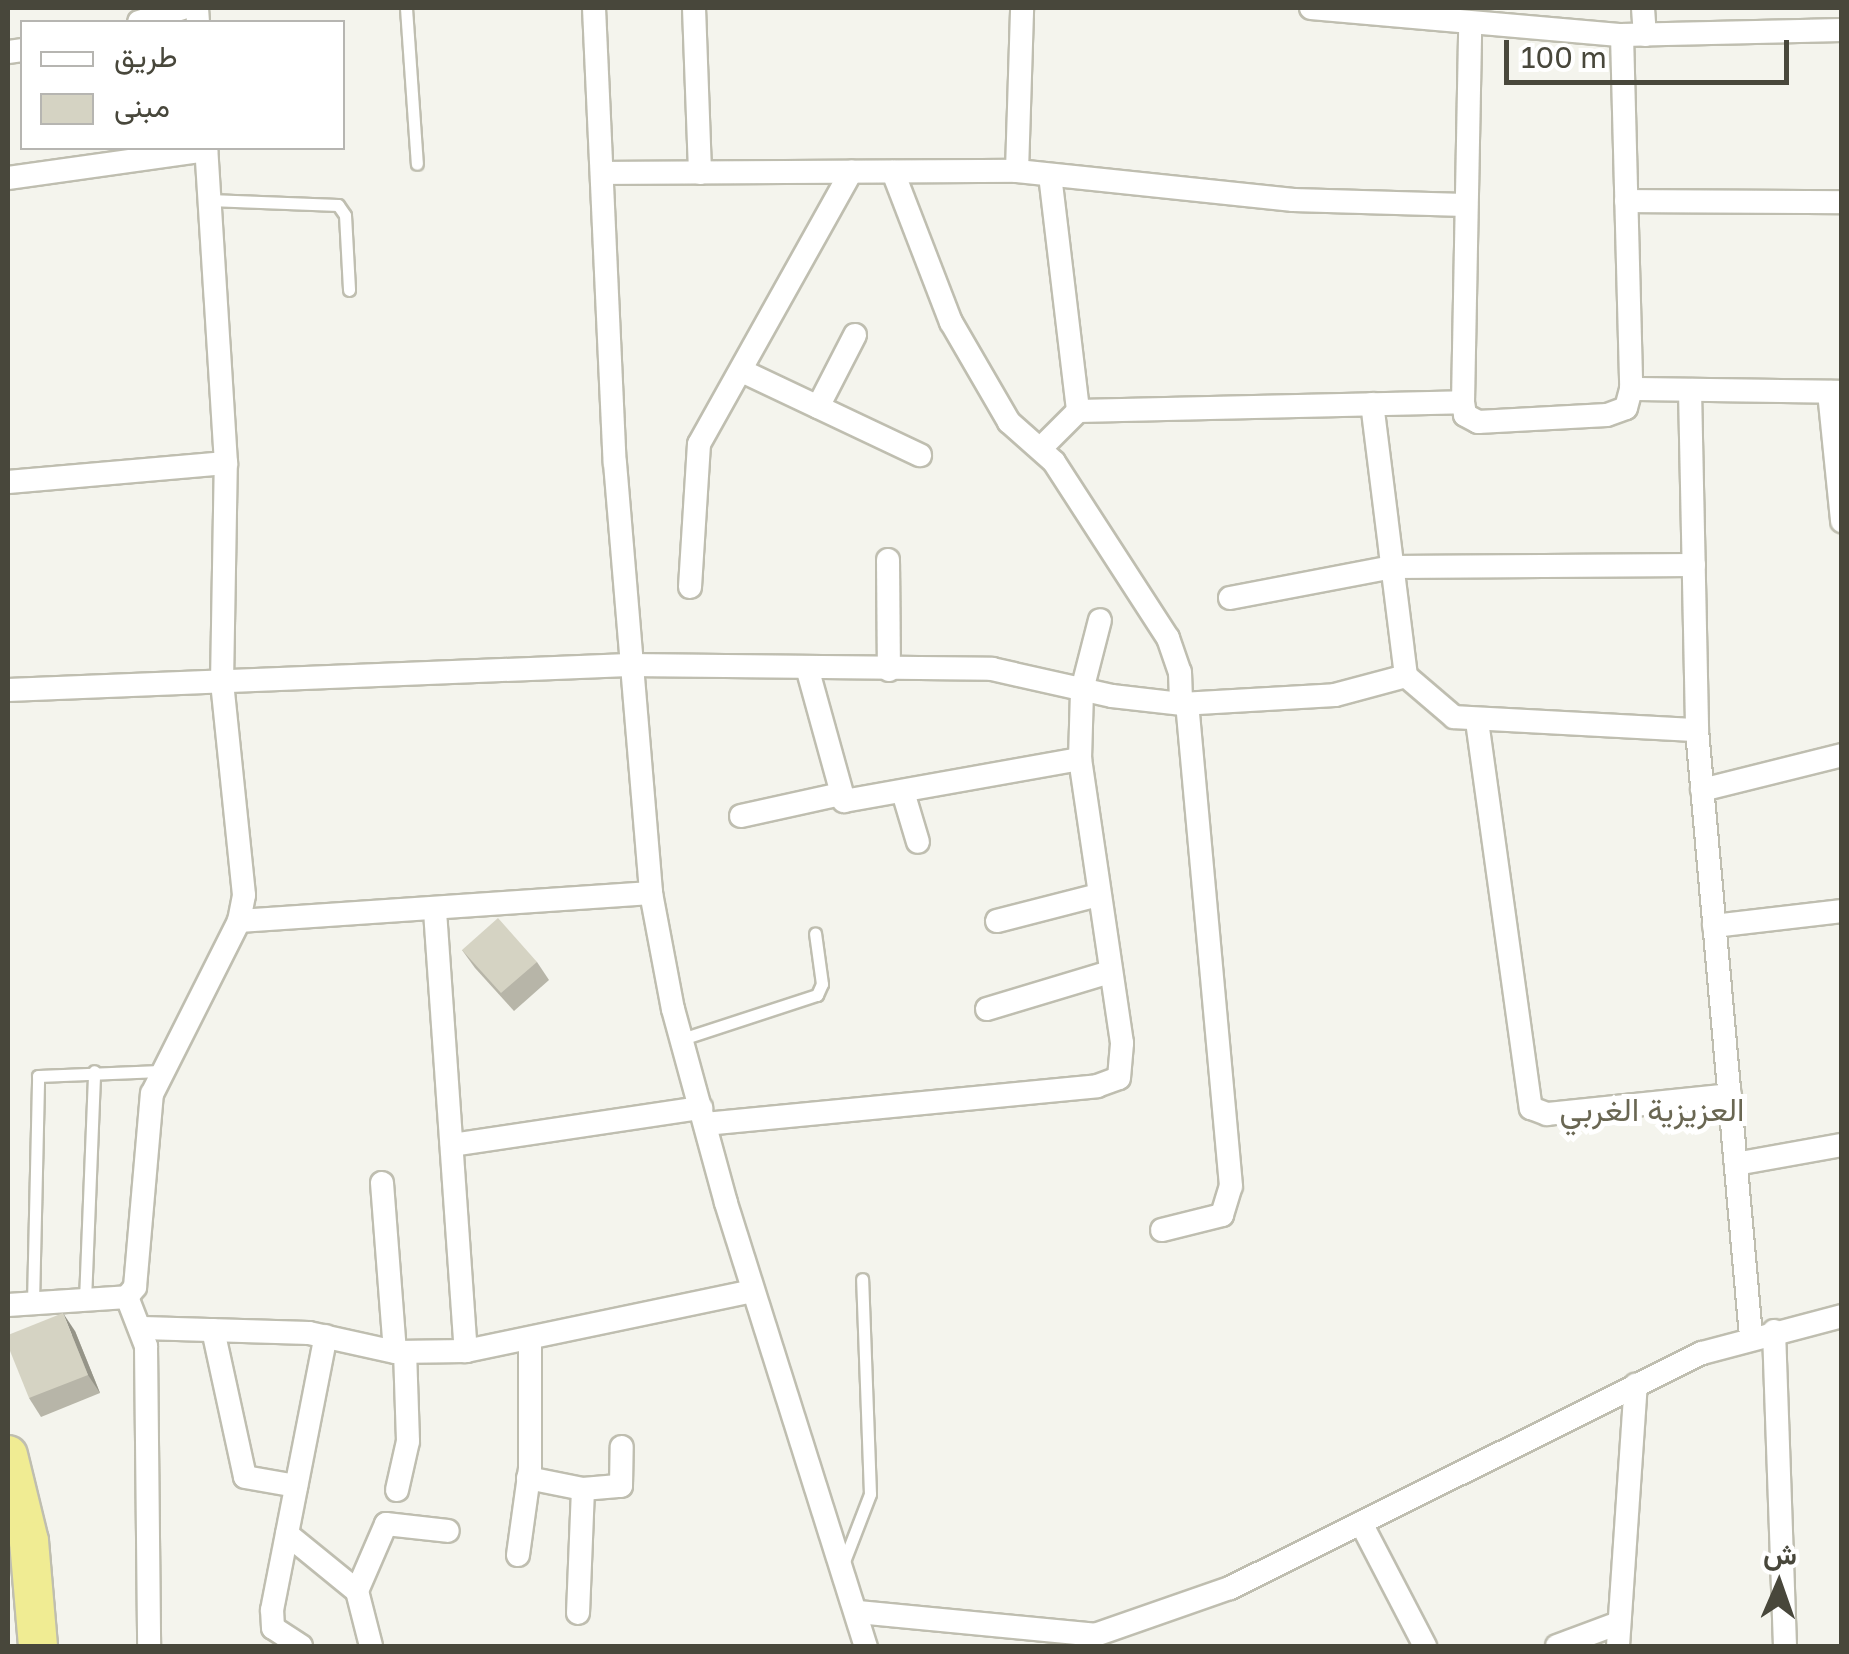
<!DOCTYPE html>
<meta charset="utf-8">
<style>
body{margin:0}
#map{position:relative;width:1849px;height:1654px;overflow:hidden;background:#f4f4ed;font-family:"Golos Text",Vazirmatn,sans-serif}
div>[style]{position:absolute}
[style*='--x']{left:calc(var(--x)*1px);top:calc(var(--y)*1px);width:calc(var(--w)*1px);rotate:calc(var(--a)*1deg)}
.roads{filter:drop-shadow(2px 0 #bfbeb0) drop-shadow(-2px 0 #bfbeb0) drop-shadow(0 2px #bfbeb0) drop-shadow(0 -2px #bfbeb0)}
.service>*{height:11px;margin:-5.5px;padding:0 5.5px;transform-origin:5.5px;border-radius:5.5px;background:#fff}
.minor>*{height:22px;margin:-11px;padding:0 11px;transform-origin:11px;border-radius:11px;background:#fff}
.trunk>*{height:38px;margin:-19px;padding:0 19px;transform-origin:19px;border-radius:19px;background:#f0ec93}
.wall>*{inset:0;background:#b7b5a8}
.shaded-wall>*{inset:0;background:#959488}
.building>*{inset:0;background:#d5d3c3}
span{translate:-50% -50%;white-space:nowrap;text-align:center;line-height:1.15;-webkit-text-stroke:10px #fff;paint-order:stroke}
.neighbourhood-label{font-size:32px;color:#6a6753}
.frame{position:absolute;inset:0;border:10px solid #48473b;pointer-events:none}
.legend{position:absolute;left:20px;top:20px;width:325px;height:130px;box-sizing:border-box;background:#fff;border:2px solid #b6b5b1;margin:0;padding:12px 18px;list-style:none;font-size:30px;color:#48473b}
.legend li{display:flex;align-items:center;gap:20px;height:50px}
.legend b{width:50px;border:2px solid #b6b5b1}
.north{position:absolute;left:1729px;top:1534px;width:100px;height:100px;-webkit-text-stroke:8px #fff;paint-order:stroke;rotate:2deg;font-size:28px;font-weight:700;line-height:40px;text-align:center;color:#48473b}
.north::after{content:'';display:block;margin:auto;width:35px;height:45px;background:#48473b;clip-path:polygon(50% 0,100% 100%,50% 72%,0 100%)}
.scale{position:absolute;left:1504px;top:40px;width:285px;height:45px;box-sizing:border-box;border:5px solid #48473b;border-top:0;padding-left:12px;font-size:30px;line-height:35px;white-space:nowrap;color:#48473b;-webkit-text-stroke:8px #fff;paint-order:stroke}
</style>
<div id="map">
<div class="roads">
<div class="service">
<i style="--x:406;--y:8;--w:156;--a:86"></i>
<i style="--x:209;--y:200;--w:129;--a:2.2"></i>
<i style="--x:338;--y:205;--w:12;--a:55"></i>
<i style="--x:345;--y:215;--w:75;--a:86.9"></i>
<i style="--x:682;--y:1039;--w:142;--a:-18.1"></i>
<i style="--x:817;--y:995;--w:12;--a:-66"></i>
<i style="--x:822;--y:984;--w:51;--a:-97.8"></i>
<i style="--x:85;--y:1300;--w:229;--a:-87.7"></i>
<i style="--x:33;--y:1303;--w:227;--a:-88.7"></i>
<i style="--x:38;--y:1076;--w:123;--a:-2.3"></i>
<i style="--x:843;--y:1564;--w:75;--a:-68.9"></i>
<i style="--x:870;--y:1494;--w:215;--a:-92.1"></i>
</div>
<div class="minor">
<i style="--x:197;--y:8;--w:14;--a:86"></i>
<i style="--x:594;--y:8;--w:455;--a:87.4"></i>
<i style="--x:615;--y:463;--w:432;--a:85.2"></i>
<i style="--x:651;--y:893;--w:118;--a:79.3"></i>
<i style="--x:673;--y:1009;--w:201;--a:74.7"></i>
<i style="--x:726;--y:1203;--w:465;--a:72.5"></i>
<i style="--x:694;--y:8;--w:165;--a:87.9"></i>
<i style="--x:1311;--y:8;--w:312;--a:5"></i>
<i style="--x:1622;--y:35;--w:220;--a:-1.3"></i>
<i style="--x:1643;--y:8;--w:27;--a:86"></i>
<i style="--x:139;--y:22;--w:46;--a:-17.7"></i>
<i style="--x:1622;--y:35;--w:354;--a:88.5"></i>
<i style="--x:1631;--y:389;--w:211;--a:0.8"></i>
<i style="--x:8;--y:52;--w:14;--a:-8"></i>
<i style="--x:1017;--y:171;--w:163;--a:-88.2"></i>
<i style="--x:893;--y:172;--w:161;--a:68.9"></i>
<i style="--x:951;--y:322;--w:116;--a:59.9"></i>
<i style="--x:1009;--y:422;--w:60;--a:41.6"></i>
<i style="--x:1054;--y:462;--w:210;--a:57.1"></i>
<i style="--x:1168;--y:638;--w:36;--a:71"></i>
<i style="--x:1180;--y:672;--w:32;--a:88"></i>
<i style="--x:602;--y:173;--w:415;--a:-0.3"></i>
<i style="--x:1017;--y:171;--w:278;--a:6"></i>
<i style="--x:1293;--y:200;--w:172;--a:1.7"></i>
<i style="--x:1050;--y:175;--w:238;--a:83.2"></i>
<i style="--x:8;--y:178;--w:200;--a:-8"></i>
<i style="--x:1626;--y:201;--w:216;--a:0.3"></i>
<i style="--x:742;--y:371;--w:197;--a:25.3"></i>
<i style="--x:1690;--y:390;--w:340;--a:88.8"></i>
<i style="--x:1697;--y:730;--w:608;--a:84.91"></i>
<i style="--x:1829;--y:392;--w:130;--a:84.2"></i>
<i style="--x:1463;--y:402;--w:13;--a:81"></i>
<i style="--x:1465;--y:415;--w:15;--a:28"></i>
<i style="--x:1478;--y:422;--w:129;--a:-3.1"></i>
<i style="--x:1607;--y:415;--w:20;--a:-20"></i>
<i style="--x:1626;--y:408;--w:20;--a:-75"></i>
<i style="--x:818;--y:407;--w:81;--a:-62.8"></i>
<i style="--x:1041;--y:448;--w:52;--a:-45"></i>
<i style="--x:1078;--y:411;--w:385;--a:-1.3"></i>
<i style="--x:1463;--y:402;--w:376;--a:-88.9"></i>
<i style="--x:8;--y:482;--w:219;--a:-5"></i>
<i style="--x:888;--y:560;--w:110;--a:89.5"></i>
<i style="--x:690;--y:587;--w:143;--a:-86.4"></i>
<i style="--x:699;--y:444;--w:312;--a:-60.8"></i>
<i style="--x:1230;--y:598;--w:166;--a:-10.8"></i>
<i style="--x:1393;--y:567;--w:301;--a:-0.4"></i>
<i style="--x:808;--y:671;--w:135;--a:74.5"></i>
<i style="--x:844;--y:801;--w:240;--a:-10.1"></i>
<i style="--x:1406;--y:676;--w:63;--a:40.5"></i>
<i style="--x:1454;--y:717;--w:243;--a:3.1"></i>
<i style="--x:8;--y:690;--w:621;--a:-2.31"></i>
<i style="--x:628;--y:665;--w:364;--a:0.6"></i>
<i style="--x:992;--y:669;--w:123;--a:12.7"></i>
<i style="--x:1112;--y:696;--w:69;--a:6.6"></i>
<i style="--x:1181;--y:704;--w:154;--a:-3.3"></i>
<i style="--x:1335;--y:695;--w:73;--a:-15"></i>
<i style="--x:1406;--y:676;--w:274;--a:-97.1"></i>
<i style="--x:1477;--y:721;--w:391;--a:82.1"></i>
<i style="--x:1531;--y:1108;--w:17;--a:21"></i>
<i style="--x:1547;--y:1114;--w:184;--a:-5.9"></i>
<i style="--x:1702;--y:790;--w:144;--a:-14"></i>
<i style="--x:903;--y:792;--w:52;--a:73.3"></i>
<i style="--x:741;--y:816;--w:101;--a:-12.5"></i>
<i style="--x:435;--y:911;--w:441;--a:86"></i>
<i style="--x:239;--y:921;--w:413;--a:-3.9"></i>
<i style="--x:997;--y:921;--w:104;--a:-14.4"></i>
<i style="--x:1714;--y:926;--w:129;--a:-6.7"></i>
<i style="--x:987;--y:1009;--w:124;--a:-16.8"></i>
<i style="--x:705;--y:1124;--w:394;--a:-5.5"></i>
<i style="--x:1097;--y:1086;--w:23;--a:-20"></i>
<i style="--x:1119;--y:1078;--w:35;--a:-85"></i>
<i style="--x:1122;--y:1043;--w:287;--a:-98.4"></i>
<i style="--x:1080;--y:759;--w:69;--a:-88.3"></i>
<i style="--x:1082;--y:690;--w:72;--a:-75.6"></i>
<i style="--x:452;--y:1145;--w:252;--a:-8.5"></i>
<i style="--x:1736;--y:1164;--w:108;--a:-10.2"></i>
<i style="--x:382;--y:1183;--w:169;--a:85.6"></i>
<i style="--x:1162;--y:1230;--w:62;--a:-14"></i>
<i style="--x:1222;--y:1215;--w:30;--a:-73"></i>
<i style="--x:1231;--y:1186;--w:484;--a:-95.2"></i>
<i style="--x:127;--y:1297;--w:53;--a:68.8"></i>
<i style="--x:146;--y:1346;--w:300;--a:89.4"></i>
<i style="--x:8;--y:1305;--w:119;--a:-3.8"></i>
<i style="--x:127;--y:1297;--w:13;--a:-51"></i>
<i style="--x:135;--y:1287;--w:194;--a:-85"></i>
<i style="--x:152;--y:1094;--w:194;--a:-63.3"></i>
<i style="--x:239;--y:921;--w:26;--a:-79"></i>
<i style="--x:244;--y:895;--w:213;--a:-95.9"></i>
<i style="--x:222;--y:683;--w:220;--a:-89"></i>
<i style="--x:226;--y:463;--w:316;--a:-93.6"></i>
<i style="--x:143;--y:1328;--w:166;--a:1.7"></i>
<i style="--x:309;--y:1333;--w:88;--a:12.5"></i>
<i style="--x:395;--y:1352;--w:71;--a:-0.8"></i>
<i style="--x:466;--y:1351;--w:293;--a:-11.8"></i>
<i style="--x:213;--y:1330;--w:150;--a:77.7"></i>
<i style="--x:245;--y:1477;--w:52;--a:10"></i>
<i style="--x:1774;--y:1331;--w:315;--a:88"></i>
<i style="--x:528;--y:1478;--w:56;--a:11.3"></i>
<i style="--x:583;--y:1489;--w:124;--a:92.3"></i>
<i style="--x:583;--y:1489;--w:38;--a:-5"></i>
<i style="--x:621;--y:1486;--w:39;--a:-89"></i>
<i style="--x:397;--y:1490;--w:50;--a:-77.3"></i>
<i style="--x:408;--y:1441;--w:89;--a:-91.9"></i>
<i style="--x:1361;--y:1523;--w:139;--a:62.5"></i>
<i style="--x:287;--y:1534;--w:90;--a:39.2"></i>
<i style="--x:357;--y:1591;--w:57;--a:75.7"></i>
<i style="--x:518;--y:1555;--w:87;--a:-82.1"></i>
<i style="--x:530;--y:1469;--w:130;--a:-90"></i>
<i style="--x:357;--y:1591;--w:73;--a:-66.6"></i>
<i style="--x:386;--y:1524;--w:62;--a:6.4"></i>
<i style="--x:858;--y:1612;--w:238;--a:5.5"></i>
<i style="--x:1095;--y:1635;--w:143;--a:-19.2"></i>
<i style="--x:1230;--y:1588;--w:527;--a:-26.47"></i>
<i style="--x:1702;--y:1353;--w:145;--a:-14.8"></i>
<i style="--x:301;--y:1646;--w:33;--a:-147"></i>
<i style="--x:273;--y:1628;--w:18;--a:-93"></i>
<i style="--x:272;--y:1610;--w:279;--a:-78.9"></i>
<i style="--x:1557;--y:1646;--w:66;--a:-20.4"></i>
<i style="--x:1618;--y:1646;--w:262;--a:-86.1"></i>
</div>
<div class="trunk">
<i style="--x:8;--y:1455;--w:89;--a:76.3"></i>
<i style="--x:29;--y:1541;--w:105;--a:85.1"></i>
</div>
</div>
<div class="wall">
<i style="clip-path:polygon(462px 950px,537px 962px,549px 980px,514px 1011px,475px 968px)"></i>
<i style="clip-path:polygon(75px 1331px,100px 1393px,41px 1417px,29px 1398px)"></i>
</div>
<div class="shaded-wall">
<i style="clip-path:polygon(63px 1313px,75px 1331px,100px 1393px,88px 1375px)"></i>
</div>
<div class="building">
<i style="clip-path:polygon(498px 918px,537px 962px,501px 993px,462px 950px)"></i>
<i style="clip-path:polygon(63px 1313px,88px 1375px,29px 1398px,8px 1346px,8px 1335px)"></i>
</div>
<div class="neighbourhood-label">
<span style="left:1652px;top:1109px">العزيزية الغربي</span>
</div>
<div class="frame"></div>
<ul class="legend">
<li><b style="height:12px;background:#fff"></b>طريق</li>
<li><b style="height:28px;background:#d5d3c3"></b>مبنى</li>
</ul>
<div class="north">ش</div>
<div class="scale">100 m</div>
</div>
